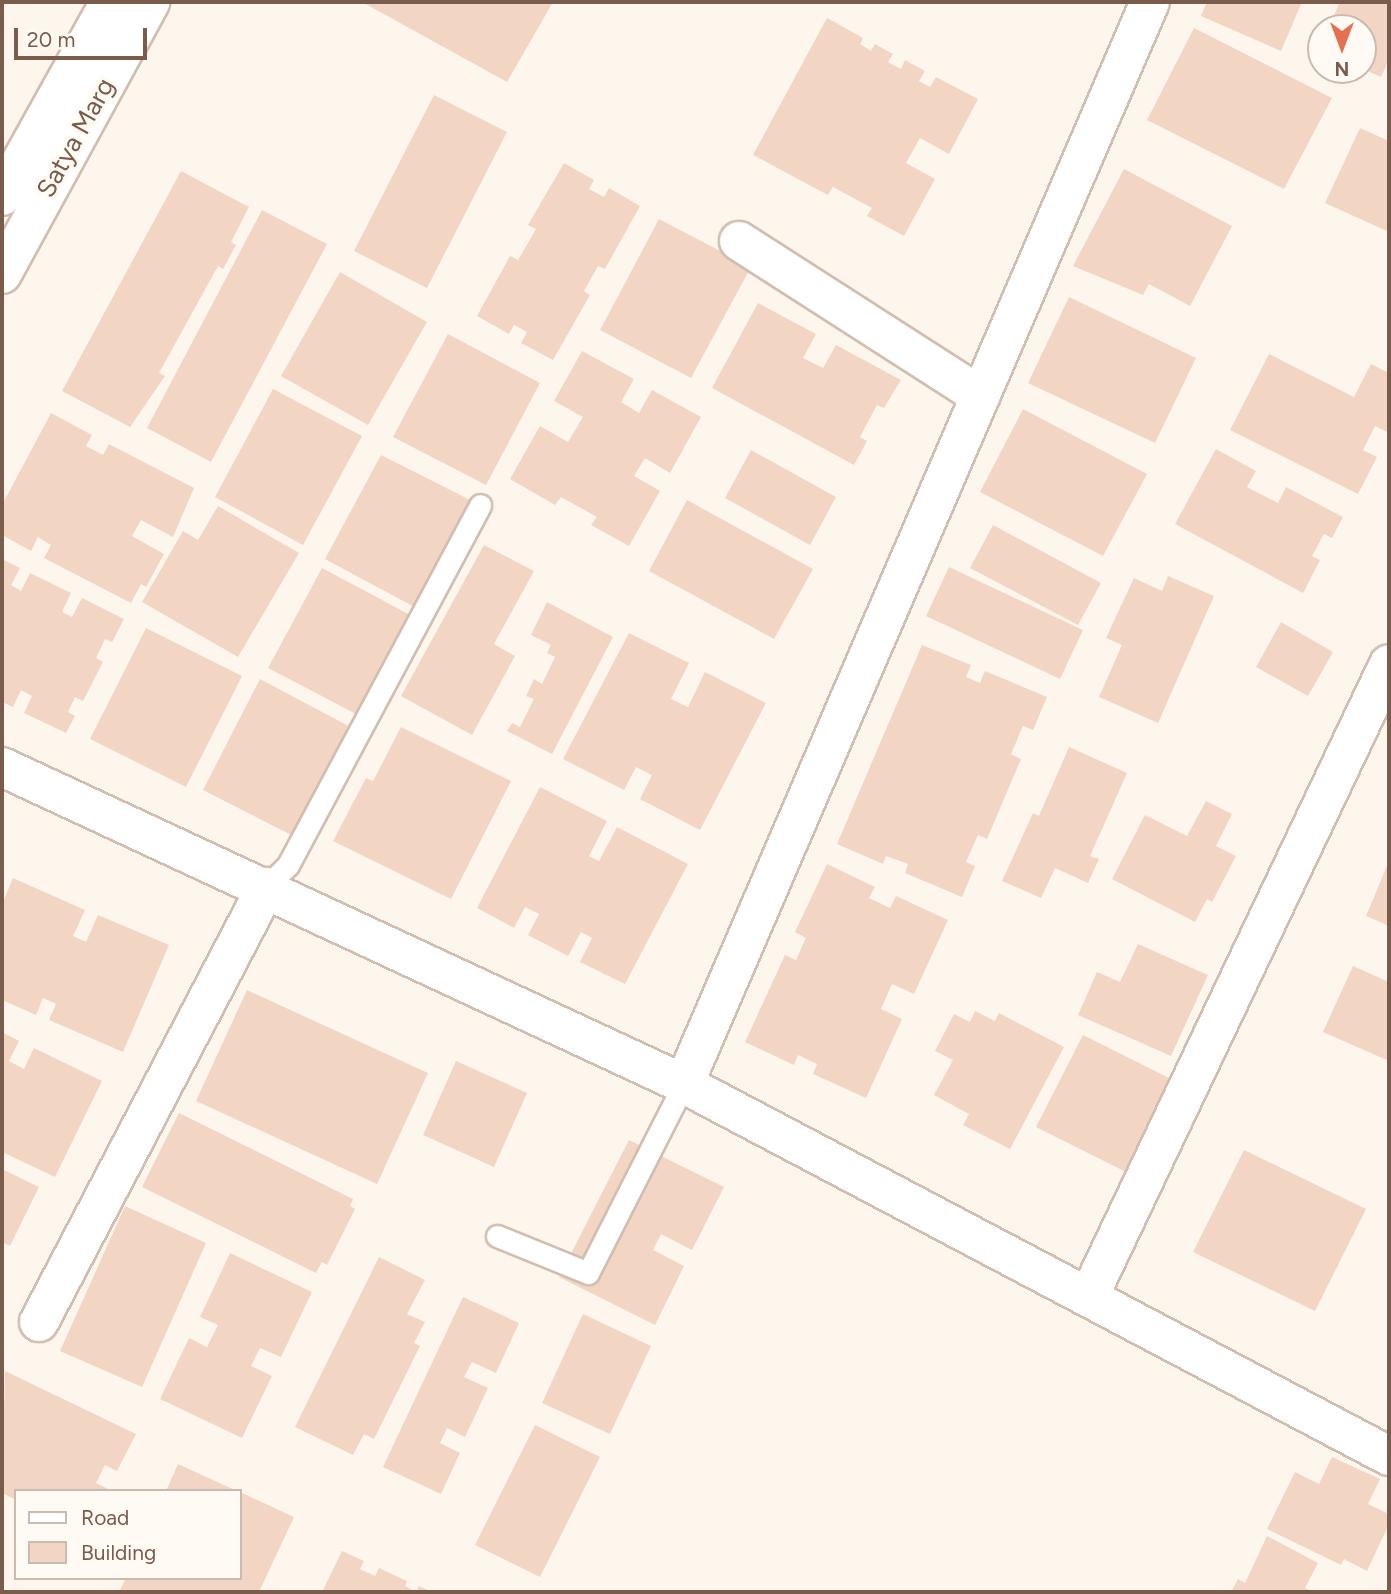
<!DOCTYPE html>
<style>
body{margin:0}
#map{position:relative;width:1391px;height:1594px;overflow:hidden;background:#fdf6ec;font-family:Figtree,sans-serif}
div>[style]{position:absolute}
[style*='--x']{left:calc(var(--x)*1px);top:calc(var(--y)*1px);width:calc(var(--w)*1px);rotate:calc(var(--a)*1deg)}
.building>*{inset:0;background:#f3d5c3}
.roads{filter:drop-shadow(2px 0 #d1beb0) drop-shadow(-2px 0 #d1beb0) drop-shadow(0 2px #d1beb0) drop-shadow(0 -2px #d1beb0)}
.service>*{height:21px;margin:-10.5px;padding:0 10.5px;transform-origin:10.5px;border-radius:10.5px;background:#fff}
.minor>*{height:38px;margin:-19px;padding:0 19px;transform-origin:19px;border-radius:19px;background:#fff}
.tertiary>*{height:38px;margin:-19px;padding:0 19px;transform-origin:19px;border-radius:19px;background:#fff}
span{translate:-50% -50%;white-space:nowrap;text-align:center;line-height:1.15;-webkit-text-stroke:7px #fffaf3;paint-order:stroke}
.street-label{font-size:26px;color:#7a5c4d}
.frame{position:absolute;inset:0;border:4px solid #7a5c4d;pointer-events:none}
.legend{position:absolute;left:14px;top:1489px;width:228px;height:91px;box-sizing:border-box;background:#fffaf3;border:2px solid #cabbb1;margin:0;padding:9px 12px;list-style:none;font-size:21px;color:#7a5c4d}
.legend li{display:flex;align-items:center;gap:14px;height:35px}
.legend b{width:35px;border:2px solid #cabbb1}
.north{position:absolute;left:1307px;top:14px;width:70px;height:70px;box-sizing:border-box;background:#fffaf3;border:2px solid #cabbb1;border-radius:50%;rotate:180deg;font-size:19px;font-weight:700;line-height:28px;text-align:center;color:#7a5c4d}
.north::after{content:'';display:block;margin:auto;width:24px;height:32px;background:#e76f51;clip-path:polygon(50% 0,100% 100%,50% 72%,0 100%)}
.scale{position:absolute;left:14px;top:28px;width:133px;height:32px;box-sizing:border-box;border:4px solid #7a5c4d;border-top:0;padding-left:9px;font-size:21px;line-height:24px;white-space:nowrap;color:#7a5c4d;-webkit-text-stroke:5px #fffaf3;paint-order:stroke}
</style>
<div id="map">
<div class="building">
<i style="clip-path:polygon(362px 2px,553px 2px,507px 82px)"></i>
<i style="clip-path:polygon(1207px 2px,1302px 2px,1281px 51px,1201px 16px)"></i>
<i style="clip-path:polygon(1340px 2px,1389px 2px,1389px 59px,1381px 77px,1363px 69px,1363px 28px,1328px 28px)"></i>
<i style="clip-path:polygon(827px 18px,863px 38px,860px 44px,871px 51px,875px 44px,893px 54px,888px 62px,901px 69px,905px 60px,925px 71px,919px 81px,930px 87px,936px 77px,978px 99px,949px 154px,920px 138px,906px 163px,935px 179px,904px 236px,867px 216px,872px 208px,833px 187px,828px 195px,753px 155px)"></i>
<i style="clip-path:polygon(1194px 28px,1332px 98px,1284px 189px,1147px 120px)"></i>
<i style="clip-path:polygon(434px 95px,507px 132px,427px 288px,354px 251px)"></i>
<i style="clip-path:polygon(1360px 128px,1389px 141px,1389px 232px,1325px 203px)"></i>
<i style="clip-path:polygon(564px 163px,594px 180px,589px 189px,604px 197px,609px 188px,640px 206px,605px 269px,598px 266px,584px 291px,590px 295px,553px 360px,521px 343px,527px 332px,514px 325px,509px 334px,477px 316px,510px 256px,518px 260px,536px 229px,528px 225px)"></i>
<i style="clip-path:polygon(1124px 169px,1232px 226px,1190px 306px,1149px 284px,1143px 295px,1073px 266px)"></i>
<i style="clip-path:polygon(181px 171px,249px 207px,231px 242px,236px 245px,223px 269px,218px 266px,159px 373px,165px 376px,130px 427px,62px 391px)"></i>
<i style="clip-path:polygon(262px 210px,327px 244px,211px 462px,147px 428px)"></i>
<i style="clip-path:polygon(659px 219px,751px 267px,691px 378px,600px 330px)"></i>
<i style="clip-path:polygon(340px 272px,427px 322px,368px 425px,281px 376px)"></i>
<i style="clip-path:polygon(1069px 297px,1196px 358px,1155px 443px,1028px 383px)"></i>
<i style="clip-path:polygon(758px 303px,816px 334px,803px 358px,823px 368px,836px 345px,901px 380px,884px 408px,877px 405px,860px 437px,867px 441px,854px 465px,712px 388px)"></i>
<i style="clip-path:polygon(448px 334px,540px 383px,486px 485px,393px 437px)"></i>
<i style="clip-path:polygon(582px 351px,634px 379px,621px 402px,639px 413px,652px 390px,701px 417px,670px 473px,645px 458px,634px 476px,660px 491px,629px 546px,591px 525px,597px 517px,561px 497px,555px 505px,510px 479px,540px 426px,568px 442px,583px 417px,554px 401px)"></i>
<i style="clip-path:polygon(1269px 354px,1354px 397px,1371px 364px,1389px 373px,1389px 433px,1375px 426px,1363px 450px,1377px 457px,1358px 494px,1230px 430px)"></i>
<i style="clip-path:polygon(273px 389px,362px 436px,303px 545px,215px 497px)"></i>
<i style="clip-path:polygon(1023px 409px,1147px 474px,1103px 556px,980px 492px)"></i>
<i style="clip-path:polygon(51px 413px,92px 435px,86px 446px,103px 455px,109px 444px,194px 488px,173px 537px,141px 520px,132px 536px,164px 554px,146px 587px,141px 584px,131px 603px,44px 558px,51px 545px,38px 537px,31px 551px,2px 535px,2px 505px)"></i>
<i style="clip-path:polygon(1216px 449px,1256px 471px,1247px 487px,1278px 503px,1286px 487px,1343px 517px,1332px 538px,1324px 534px,1312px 556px,1320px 560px,1303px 593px,1175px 524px)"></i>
<i style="clip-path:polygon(751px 450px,836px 497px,810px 545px,725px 498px)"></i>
<i style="clip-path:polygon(381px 455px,480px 505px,418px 609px,325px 559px)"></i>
<i style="clip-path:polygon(687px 500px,813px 569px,774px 639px,649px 571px)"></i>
<i style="clip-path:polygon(218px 506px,299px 553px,238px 657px,142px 602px,183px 531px,198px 540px)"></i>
<i style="clip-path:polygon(993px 525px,1101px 583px,1078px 625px,970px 568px)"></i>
<i style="clip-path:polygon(484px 545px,534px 571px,494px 644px,515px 656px,472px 735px,401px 696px)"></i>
<i style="clip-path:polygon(2px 559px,20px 568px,11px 585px,21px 591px,30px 573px,71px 593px,62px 612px,72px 617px,82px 598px,124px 619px,112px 642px,105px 639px,96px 658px,103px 662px,83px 701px,75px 697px,68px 712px,75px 716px,66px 733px,24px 713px,32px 696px,21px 690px,13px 707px,2px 702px)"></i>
<i style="clip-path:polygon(949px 567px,1083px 630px,1060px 679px,926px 616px)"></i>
<i style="clip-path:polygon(322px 568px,412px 616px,360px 716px,268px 668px)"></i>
<i style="clip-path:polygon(1168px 576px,1214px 596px,1158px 723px,1099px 697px,1122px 645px,1106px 638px,1134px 578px,1162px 591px)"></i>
<i style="clip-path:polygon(547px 602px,613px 637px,552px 754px,507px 731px,512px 723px,520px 727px,534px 699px,526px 696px,534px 679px,542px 684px,555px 657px,547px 653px,551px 645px,531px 635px)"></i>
<i style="clip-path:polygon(1281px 622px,1333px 652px,1308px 696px,1256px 667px)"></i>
<i style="clip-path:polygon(146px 628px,242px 676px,186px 787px,90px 739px)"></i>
<i style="clip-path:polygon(629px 633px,689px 663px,671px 699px,688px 707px,705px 672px,766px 703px,700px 830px,640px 799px,652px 775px,636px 767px,624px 790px,563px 759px)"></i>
<i style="clip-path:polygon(922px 645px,971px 665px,966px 677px,980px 683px,985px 671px,1047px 697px,1033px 730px,1023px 726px,1011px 754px,1021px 759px,987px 839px,978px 835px,966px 862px,975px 866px,962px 897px,905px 873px,908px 864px,886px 856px,883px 864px,837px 844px)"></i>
<i style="clip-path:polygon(260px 679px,356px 730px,299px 839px,203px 790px)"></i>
<i style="clip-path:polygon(401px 727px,511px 781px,451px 899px,333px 841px,366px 778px,373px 781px)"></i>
<i style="clip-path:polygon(1069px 747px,1127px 773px,1090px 856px,1099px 859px,1088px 883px,1055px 868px,1041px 898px,1002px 881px,1033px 813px,1039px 816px)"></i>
<i style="clip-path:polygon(540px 787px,607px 821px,589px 856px,599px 861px,617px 827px,688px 864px,625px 984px,580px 962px,592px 938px,581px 932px,568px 956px,528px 935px,539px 914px,525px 907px,514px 928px,477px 908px)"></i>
<i style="clip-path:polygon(1206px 801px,1232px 814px,1216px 846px,1236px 856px,1212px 902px,1207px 899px,1195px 922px,1112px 879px,1145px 815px,1187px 836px)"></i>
<i style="clip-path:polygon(1389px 861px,1389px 926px,1366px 916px)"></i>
<i style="clip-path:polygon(827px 864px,875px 887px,869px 898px,890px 908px,896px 896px,948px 920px,914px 994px,892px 984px,881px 1009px,902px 1019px,866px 1098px,813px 1074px,817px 1064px,798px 1055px,794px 1065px,745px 1042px,785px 955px,796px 960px,806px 938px,795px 932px)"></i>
<i style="clip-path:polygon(13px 878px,85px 910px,73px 936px,86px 942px,98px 915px,169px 945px,123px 1052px,49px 1020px,56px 1004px,43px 998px,36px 1015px,2px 1000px,2px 904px)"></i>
<i style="clip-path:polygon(1138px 944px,1208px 975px,1171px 1056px,1078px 1015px,1097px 972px,1120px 982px)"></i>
<i style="clip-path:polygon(1353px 966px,1389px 982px,1389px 1061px,1323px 1032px)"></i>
<i style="clip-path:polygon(247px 990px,428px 1073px,377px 1184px,196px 1101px)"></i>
<i style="clip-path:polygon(975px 1011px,995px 1021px,999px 1013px,1064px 1047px,1010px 1149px,963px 1125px,969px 1114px,934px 1095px,953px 1060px,935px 1051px,954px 1014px,970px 1022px)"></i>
<i style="clip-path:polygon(2px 1032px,19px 1041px,9px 1061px,24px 1069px,34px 1048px,102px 1081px,55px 1177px,2px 1152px)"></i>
<i style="clip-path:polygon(1083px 1035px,1175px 1081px,1128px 1173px,1036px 1127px)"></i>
<i style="clip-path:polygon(456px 1061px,527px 1093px,494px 1167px,423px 1135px)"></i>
<i style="clip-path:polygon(179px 1113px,353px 1199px,350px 1206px,355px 1209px,327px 1265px,322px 1262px,316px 1273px,142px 1187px)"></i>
<i style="clip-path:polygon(629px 1140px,724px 1187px,692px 1250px,661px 1234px,653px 1250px,684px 1266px,655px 1325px,559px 1277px)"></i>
<i style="clip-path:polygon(1244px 1150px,1366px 1209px,1315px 1311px,1193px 1252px)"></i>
<i style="clip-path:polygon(2px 1169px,39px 1187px,10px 1246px,2px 1242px)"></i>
<i style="clip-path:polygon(125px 1206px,206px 1243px,142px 1387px,60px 1351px)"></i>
<i style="clip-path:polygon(230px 1253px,312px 1292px,281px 1357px,260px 1348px,251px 1366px,272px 1376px,242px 1438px,160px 1399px,189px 1338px,207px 1347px,218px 1325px,200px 1317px)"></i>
<i style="clip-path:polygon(379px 1257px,425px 1280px,407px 1314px,425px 1322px,414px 1343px,420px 1346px,374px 1439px,364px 1434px,353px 1455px,295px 1427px)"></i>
<i style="clip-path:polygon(463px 1297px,519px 1323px,496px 1373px,472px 1362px,464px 1377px,488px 1388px,465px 1437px,447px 1428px,440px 1443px,460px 1453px,441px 1494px,383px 1467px)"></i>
<i style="clip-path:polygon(583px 1314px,651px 1346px,610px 1434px,542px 1403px)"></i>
<i style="clip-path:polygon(5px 1371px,136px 1434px,117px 1471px,105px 1465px,96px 1483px,112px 1491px,16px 1491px,16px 1500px,2px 1493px)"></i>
<i style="clip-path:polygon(535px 1425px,600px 1457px,540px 1577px,475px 1545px)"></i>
<i style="clip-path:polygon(1332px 1457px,1380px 1479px,1368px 1504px,1389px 1514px,1389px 1524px,1367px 1571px,1344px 1559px,1341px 1565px,1267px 1529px,1295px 1472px,1319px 1484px)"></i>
<i style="clip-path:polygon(178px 1464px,237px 1491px,166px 1491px)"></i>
<i style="clip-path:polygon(240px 1492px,294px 1517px,259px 1592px,119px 1592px,126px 1578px,240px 1578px)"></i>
<i style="clip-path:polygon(1267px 1536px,1318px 1563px,1305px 1588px,1313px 1592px,1231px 1592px,1238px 1579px,1245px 1583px)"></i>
<i style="clip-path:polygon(342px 1551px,364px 1561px,360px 1569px,375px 1576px,379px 1568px,407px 1581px,405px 1586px,416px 1592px,419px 1586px,432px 1592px,322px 1592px)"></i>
</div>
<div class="roads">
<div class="service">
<i style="--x:266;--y:887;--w:31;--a:-45"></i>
<i style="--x:288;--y:865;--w:408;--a:-61.9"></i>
<i style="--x:497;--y:1236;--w:98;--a:22.1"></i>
<i style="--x:588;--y:1273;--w:212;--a:-63.1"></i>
</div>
<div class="minor">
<i style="--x:739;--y:241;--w:287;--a:32.7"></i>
<i style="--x:2;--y:767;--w:752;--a:24.93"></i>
<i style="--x:684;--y:1084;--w:797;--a:27.82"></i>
<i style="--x:684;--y:1084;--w:1178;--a:-66.7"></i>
<i style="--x:1090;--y:1294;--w:697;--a:-64.61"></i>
<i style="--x:39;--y:1322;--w:491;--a:-62.4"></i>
</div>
<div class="tertiary">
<i style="--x:2;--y:196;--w:222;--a:-60.9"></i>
<i style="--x:2;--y:274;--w:310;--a:-61.4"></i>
</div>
</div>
<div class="street-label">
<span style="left:76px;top:138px;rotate:-61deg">Satya Marg</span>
</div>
<div class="frame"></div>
<ul class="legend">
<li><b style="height:9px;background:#fff"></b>Road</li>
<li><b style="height:19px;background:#f3d5c3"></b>Building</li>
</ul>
<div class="north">N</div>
<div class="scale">20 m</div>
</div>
